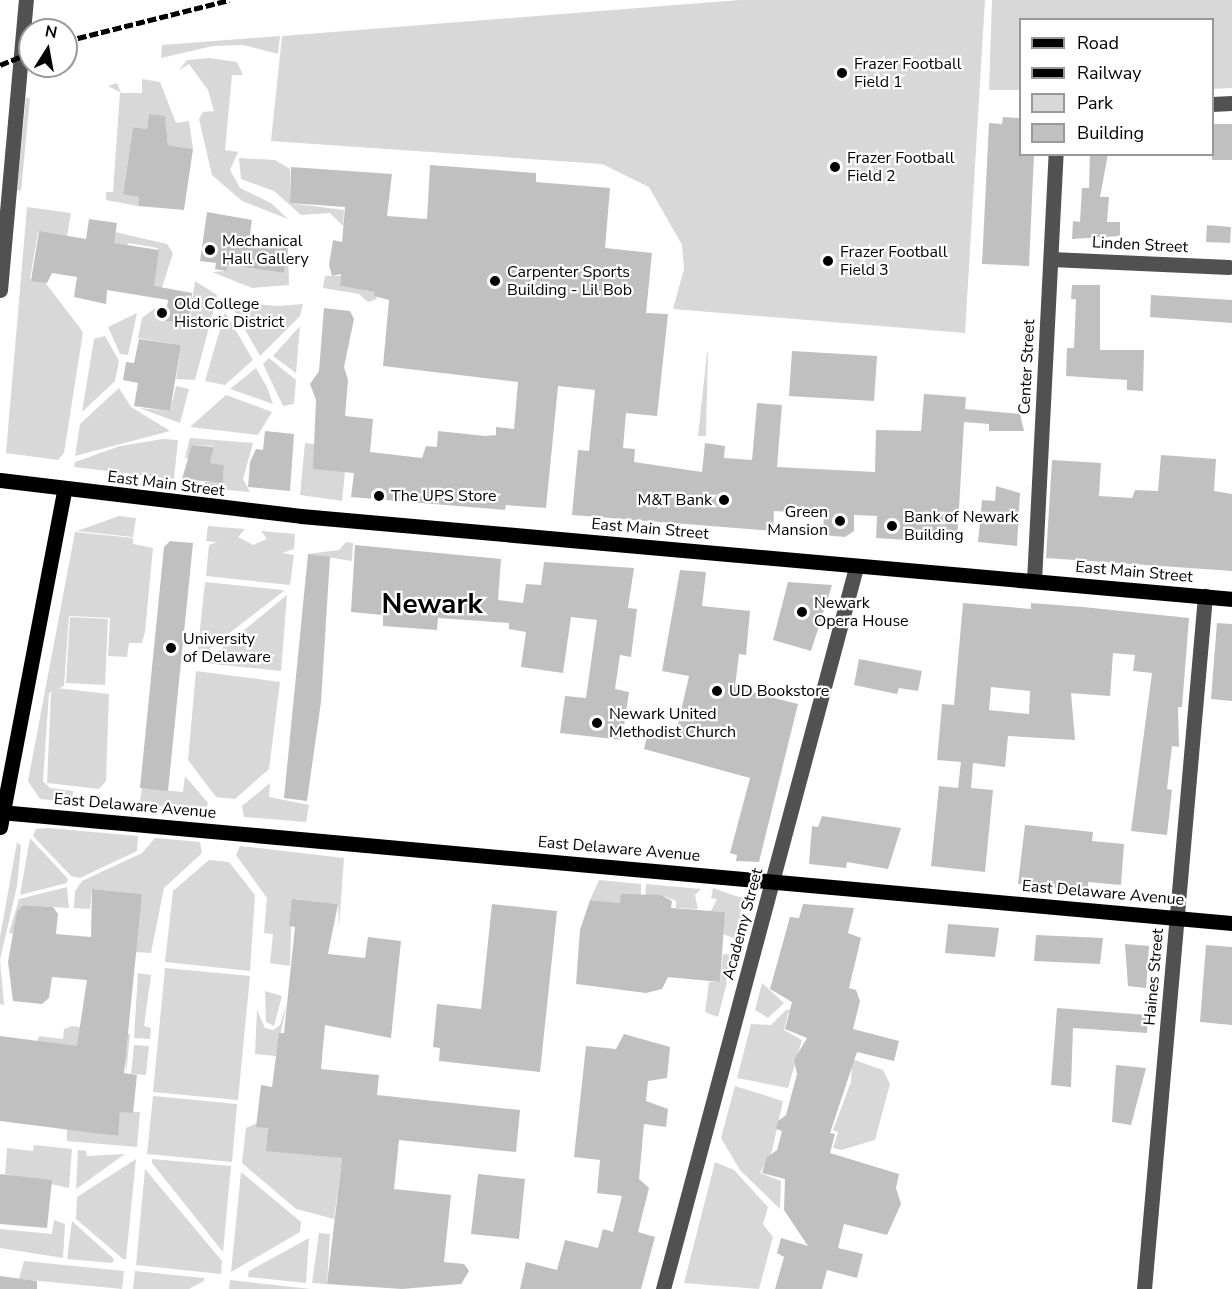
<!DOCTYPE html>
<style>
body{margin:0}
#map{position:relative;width:1232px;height:1289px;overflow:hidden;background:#fff;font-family:"Nunito Sans",sans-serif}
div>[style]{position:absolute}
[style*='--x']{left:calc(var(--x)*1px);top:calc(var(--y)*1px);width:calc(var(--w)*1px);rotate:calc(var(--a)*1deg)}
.green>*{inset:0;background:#d8d8d8}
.building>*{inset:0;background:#c0c0c0}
.minor>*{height:15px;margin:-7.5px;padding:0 7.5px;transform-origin:7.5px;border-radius:7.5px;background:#515151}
.major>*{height:15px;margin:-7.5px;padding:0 7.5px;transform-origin:7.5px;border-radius:7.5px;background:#000}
.rail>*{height:4.5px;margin-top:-2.25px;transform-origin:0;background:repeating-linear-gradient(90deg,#000 0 9px,transparent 0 12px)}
.dots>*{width:16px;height:16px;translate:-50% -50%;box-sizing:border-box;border:3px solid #fff;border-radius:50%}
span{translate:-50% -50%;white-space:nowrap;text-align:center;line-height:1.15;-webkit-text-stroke:4.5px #fff;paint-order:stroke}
.poi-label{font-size:16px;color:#000}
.left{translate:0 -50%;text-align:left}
.right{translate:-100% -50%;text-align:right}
.street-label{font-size:16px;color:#000}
.town-label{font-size:28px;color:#000;font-weight:700}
.legend{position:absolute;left:1019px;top:18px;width:195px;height:138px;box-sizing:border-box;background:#fff;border:2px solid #999;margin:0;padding:8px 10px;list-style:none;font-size:18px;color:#000}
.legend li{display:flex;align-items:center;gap:12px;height:30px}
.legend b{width:30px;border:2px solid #999}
.north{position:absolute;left:18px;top:18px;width:60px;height:60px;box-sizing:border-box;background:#fff;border:2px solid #999;border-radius:50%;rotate:11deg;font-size:16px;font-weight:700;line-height:24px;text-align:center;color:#000}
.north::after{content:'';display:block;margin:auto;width:21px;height:27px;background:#000;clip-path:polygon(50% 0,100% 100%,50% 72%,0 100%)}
</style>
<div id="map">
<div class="green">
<i style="clip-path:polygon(740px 0,985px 0,965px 333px,673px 309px,684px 269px,682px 245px,649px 187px,602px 164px,271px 141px,282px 36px)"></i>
<i style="clip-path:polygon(992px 0,1232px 0,1232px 88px,1213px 89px,1212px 20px,1020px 20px,1020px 90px,989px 90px)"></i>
<i style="clip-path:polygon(280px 36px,278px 54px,243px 45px,213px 46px,161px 58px,162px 45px)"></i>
<i style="clip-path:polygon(210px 58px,237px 62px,243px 75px,232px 75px,225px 150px,238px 152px,230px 170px,240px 188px,271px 203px,288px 219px,242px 201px,212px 175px,199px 119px,203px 112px,214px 111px,208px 90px,189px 64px,179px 70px,187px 60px)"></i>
<i style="clip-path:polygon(142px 79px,160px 82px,176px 123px,189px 121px,193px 149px,168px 145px,165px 117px,149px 114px,147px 129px,133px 127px,123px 193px,139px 197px,138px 206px,106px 200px,106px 192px,113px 192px,120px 92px,108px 86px,117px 83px,121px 93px,142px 93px)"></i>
<i style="clip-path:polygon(26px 98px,30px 98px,21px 191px,17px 190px)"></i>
<i style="clip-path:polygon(239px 158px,275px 160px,290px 169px,290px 203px,344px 210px,343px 226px,330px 213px,301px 215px,274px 191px,241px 179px)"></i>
<i style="clip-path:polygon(27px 207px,71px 213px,67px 236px,38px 232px,30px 279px,44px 281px,83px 332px,64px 453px,58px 460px,6px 453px)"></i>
<i style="clip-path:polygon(115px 232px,167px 244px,173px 253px,160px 294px,152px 297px,158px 248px,128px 243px,124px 266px,111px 264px)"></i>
<i style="clip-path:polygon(288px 247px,289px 285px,252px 288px,212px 272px,225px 271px,226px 265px,284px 273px)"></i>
<i style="clip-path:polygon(325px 276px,341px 276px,340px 286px,375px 292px,377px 299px,368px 302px,359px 294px,323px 288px)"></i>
<i style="clip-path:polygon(195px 281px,217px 295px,216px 301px,195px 380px,176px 379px,181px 345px,138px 338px,142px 318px,155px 308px,161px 308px,164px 321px,189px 324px)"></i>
<i style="clip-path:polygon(229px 302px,278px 306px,303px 304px,300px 316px,260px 356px)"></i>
<i style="clip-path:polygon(225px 312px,253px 360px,225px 385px,205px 381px)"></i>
<i style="clip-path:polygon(137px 313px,128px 355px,120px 354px,108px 327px)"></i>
<i style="clip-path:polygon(300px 326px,296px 373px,273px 356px)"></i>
<i style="clip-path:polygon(105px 336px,119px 361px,115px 381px,82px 412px,94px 339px)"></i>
<i style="clip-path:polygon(708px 351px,706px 436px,698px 436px,707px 353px)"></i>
<i style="clip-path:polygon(269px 358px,296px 380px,294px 404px,283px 406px,263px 364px)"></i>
<i style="clip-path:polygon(256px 368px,267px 387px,273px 404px,230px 389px)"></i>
<i style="clip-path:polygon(176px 386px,189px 389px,180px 423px,139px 408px,170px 411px)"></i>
<i style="clip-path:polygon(119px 388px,131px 407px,170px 431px,75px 456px,80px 424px)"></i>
<i style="clip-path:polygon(226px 395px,272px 412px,258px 435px,190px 427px)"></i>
<i style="clip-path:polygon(190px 438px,253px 443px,243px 479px,250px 492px,204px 488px,205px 482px,223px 482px,224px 465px,210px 463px,214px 446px,193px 445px,191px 459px,185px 458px)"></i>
<i style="clip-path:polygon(163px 439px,178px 440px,174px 479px,74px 467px,75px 462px,120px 446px)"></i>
<i style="clip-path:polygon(305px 443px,316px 444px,345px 472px,342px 501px,300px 495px)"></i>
<i style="clip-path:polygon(119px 516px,136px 518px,133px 537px,77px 531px)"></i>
<i style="clip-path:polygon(208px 526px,245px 529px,238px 537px,253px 545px,267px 539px,261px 531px,295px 534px,294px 549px,282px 553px,294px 555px,290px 585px,206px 576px,209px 545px,217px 542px,206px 541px)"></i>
<i style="clip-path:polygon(75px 532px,133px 538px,133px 544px,153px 548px,145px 632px,142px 643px,129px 643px,127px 657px,108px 656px,110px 618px,69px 616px,64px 686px,49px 693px,43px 781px,50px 788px,73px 791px,72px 802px,40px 799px,28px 781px)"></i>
<i style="clip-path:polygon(346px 542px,353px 543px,352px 561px,308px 554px,339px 550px)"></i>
<i style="clip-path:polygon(205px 582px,282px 590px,284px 591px,197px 658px)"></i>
<i style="clip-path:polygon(287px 595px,281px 671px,204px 663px)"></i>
<i style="clip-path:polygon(70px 617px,108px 619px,105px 685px,66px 683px)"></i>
<i style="clip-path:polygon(196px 671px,280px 682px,269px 769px,235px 799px,216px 797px,188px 760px)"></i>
<i style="clip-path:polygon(57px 688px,109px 694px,106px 781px,99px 789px,47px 783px,51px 693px)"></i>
<i style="clip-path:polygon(185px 776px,208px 803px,204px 814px,139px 808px,142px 788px,183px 792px)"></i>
<i style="clip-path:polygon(270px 783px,269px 797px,309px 805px,306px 822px,244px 817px,242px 806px)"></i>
<i style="clip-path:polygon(48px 828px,138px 836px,137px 851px,80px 878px,71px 876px,33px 836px,36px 829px)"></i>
<i style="clip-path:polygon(30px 838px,68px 879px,67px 883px,20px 895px)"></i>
<i style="clip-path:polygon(155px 838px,200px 842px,202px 853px,164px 888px,151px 953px,133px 952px,142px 894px,92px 889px,90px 909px,74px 908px,75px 891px,82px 881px,142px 853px)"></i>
<i style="clip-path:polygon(17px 842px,21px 846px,17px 886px,0 960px,4px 1005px,0 1004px,0 937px)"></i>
<i style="clip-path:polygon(240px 846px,344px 858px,339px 927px,338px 904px,292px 899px,290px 966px,270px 963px,273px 934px,264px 933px,267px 898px,236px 855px)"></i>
<i style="clip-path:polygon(209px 860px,229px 862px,255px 895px,250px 971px,165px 962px,173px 891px)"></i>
<i style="clip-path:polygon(599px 880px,641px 884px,641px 896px,620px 903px,590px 900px)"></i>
<i style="clip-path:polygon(646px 884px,701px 889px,695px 895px,698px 909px,676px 908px,676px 901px,661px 895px,645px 897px)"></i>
<i style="clip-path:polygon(67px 887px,69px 908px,23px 905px,17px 911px,14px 934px,9px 933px,19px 899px)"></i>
<i style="clip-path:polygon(713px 888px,747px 900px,738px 940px,723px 934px,725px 912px,711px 911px,717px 899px,711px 898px)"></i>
<i style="clip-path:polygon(723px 954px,734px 955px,718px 1017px,705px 1012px,709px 982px,720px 982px)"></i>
<i style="clip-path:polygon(165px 968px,250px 976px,238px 1100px,153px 1092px)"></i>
<i style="clip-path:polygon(138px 973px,151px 975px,144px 1026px,151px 1028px,150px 1039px,134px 1038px)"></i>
<i style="clip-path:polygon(762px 983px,784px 1003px,768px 1018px,755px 1010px)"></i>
<i style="clip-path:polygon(265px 991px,282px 996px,274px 1026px,266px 1022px)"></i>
<i style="clip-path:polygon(287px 1003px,276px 1056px,255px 1054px,257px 1010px,265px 1028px,273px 1030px,280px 1025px)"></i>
<i style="clip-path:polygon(786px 1010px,794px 1010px,788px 1013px,784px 1030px,802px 1040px,788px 1088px,737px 1078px,751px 1024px,771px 1025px)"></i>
<i style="clip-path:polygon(72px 1026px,130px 1034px,126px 1074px,125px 1056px,37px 1043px,39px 1036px,63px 1039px,64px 1029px)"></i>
<i style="clip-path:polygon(134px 1045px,149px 1046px,146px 1075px,131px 1074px)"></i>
<i style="clip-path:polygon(852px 1059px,883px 1070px,890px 1084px,875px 1140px,841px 1150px,833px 1148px,838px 1132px,833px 1130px,851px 1082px)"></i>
<i style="clip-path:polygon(735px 1086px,783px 1101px,772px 1151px,760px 1173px,781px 1181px,780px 1209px,740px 1170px,721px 1138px)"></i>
<i style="clip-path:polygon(153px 1096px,237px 1104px,232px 1162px,147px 1154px)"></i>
<i style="clip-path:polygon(120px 1112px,140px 1112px,137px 1147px,67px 1141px,67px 1128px,117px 1136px)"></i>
<i style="clip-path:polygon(257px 1123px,268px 1129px,267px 1144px,342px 1158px,334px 1219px,296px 1209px,242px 1163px,246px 1128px)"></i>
<i style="clip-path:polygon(34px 1145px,72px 1149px,69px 1188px,5px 1174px,7px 1148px,33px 1151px)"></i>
<i style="clip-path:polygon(78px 1150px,86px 1151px,87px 1156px,125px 1154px,76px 1189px)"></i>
<i style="clip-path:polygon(136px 1159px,126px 1259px,123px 1259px,76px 1219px,77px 1197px)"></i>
<i style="clip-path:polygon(152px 1159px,231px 1166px,223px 1252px,152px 1163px)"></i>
<i style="clip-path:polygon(715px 1162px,734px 1170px,768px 1207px,763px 1224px,773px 1237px,759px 1289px,684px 1283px)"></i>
<i style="clip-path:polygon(145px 1169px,222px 1261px,221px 1274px,136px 1265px)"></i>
<i style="clip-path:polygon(241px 1172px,301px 1222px,300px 1232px,231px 1272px)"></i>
<i style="clip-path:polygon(54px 1220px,65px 1224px,63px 1258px,0 1248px,0 1229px,52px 1234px)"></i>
<i style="clip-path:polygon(72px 1221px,114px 1259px,112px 1263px,67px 1259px)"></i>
<i style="clip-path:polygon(319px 1233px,330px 1234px,327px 1284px,312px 1283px)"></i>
<i style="clip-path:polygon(309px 1238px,306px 1283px,248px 1277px,249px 1271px)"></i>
<i style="clip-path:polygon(24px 1261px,124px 1271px,122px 1289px,19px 1279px)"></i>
<i style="clip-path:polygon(135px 1271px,204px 1278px,204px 1281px,189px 1289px,133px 1289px)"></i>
<i style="clip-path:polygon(230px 1280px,311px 1289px,229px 1289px)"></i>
</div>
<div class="building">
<i style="clip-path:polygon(149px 114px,165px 116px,168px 145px,193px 149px,184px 210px,138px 206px,139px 197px,123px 194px,133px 127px,147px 129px)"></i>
<i style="clip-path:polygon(1003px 117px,1020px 118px,1020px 154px,1034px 154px,1029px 266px,982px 264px,989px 123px,1002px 124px)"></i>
<i style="clip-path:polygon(1212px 124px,1232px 124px,1232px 160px,1212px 160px)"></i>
<i style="clip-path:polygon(1090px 154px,1108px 154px,1100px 197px,1109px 197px,1107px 222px,1120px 222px,1120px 236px,1072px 239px,1073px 221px,1080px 222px,1082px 188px,1089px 188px)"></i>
<i style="clip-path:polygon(430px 165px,536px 173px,536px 182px,610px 188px,605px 248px,652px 253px,646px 313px,668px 314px,657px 416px,626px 413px,623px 448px,635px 449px,634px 462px,702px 472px,705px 443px,725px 446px,724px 458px,752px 460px,757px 403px,782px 405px,777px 467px,875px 472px,876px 430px,921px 431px,924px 394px,966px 397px,965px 409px,1020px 414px,1024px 431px,989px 431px,989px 424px,964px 422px,957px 543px,876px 538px,877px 516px,854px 515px,854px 531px,845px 537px,823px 535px,824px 514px,774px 511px,773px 531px,572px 515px,578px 450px,589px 451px,595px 390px,558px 386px,546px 508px,506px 505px,505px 510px,351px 497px,354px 473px,313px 469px,316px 400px,310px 384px,319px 371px,324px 308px,350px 311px,354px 319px,344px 367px,348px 380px,345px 416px,373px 419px,370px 452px,422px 458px,426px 446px,437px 447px,438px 431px,485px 436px,496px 435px,496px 427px,514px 429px,518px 382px,383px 366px,389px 300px,374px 296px,375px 292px,340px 286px,341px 274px,332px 276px,329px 265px,333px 240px,342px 242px,345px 207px,290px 203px,291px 167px,392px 174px,387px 216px,427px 219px)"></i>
<i style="clip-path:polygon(207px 212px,252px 220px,249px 240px,288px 247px,284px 273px,227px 265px,226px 271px,215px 269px,216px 263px,200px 261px)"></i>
<i style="clip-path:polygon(89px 219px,117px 223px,114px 243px,159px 250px,154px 286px,192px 293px,189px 324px,165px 321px,168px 300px,107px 290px,106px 304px,74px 297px,77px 277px,52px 273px,47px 283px,31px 281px,39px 231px,86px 239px)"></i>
<i style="clip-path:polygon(1207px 225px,1231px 227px,1230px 243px,1206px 242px)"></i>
<i style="clip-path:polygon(1072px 285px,1100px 285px,1100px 350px,1144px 350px,1143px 391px,1127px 390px,1127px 380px,1066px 376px,1067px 348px,1074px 348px,1076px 299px,1071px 299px)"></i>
<i style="clip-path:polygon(1151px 295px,1232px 300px,1232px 323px,1150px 317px)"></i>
<i style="clip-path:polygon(139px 339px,181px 345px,170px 411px,134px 406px,138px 383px,123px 380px,126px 362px,134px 363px)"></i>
<i style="clip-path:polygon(792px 351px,877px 356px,874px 401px,789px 396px)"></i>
<i style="clip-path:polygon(265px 431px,294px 434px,290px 491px,248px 487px,250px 462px,256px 449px,263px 450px)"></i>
<i style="clip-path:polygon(192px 445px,214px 447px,210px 463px,224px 465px,223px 483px,182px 479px)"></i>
<i style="clip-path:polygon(1161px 455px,1216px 459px,1214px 491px,1232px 494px,1232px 571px,1046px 558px,1052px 460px,1101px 463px,1099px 496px,1132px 498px,1135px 490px,1158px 491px)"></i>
<i style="clip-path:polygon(996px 486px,1020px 493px,1017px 546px,978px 542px,982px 500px,995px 501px)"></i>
<i style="clip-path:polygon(170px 541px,193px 543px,168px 791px,140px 788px,164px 547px)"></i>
<i style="clip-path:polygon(355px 545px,501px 559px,498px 600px,523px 603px,526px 584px,541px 585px,544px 562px,634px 568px,628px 608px,637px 609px,631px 657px,620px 655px,615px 689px,629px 692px,622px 740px,560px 733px,565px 696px,586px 698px,597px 620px,571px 617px,563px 673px,521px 667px,526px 632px,509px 629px,509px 623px,438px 618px,437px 630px,383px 626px,383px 615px,351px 612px)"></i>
<i style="clip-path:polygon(308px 554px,330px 557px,321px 702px,307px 801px,284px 798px)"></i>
<i style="clip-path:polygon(680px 570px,706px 572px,702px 606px,750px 611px,746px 655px,739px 654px,735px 687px,759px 694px,762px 684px,777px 688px,774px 698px,798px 704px,759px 862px,736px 861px,737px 855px,730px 853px,750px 778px,644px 749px,649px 727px,676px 733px,689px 676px,662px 671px)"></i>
<i style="clip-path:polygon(788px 582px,832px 585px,811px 651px,773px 640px)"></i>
<i style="clip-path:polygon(evenodd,963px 603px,1031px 609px,1031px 603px,1083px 607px,1189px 618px,1182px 707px,1178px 707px,1179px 747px,1172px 746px,1167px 789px,1172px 790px,1167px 835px,1131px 831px,1152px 673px,1133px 671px,1135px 655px,1113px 653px,1110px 696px,1071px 693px,1075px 740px,1008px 736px,1005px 767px,973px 763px,971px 788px,993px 790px,985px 872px,931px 866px,939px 786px,958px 788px,961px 762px,937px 760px,942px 704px,954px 705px,963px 603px,991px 687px,1030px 691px,1029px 714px,989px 710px,991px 687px)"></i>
<i style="clip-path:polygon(1217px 623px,1232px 624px,1232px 701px,1211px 699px)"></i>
<i style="clip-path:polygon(859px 659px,922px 671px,918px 691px,899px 688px,897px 694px,854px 685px)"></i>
<i style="clip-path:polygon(822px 816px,901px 828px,888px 869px,847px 862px,846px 868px,809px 864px,812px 826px,818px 827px)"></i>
<i style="clip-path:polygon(1025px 825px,1093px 832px,1092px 841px,1124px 844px,1121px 885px,1088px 882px,1088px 892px,1018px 884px)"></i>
<i style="clip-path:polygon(92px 889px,142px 894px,124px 1073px,137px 1075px,133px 1113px,120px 1112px,118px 1136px,0 1121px,0 1036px,77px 1046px,87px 980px,52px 977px,49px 998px,42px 1004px,13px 1001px,8px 962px,17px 911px,23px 905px,53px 907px,58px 914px,56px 934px,91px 937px)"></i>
<i style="clip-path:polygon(621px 894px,661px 895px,672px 901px,671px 908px,725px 912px,720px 982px,668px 977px,662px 989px,646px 993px,576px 984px,580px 930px,590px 900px,620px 903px)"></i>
<i style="clip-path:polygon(292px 899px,338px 904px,328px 954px,365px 958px,368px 937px,401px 941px,391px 1038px,325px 1025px,321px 1069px,379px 1075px,377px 1095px,520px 1110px,516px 1152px,399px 1140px,394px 1189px,451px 1195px,444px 1262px,464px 1264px,469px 1271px,461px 1284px,402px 1289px,327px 1284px,342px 1158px,266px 1151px,268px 1128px,256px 1127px,261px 1085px,272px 1087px,279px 1033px,284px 1033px,295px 927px,289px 926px)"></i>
<i style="clip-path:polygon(492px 904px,557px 911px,540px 1072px,439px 1061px,440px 1048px,433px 1047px,437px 1004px,481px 1009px)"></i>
<i style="clip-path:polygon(803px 904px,854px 908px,848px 933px,861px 938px,849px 988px,856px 990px,860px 1001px,853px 1029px,899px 1041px,894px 1061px,857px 1052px,830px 1133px,835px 1134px,830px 1153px,899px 1174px,896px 1188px,901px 1204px,887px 1235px,844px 1224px,838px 1248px,863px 1254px,857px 1278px,827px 1270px,822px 1289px,775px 1289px,784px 1257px,777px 1253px,781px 1238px,808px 1246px,784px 1210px,785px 1179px,762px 1173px,767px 1157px,777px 1150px,782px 1131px,776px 1129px,778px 1121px,786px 1115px,797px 1074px,794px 1060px,807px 1038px,785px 1029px,792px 1002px,770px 989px,790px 917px,799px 918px)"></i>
<i style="clip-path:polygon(948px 924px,999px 928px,995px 957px,945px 953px)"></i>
<i style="clip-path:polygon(1036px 935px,1103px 938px,1100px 964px,1034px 961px)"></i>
<i style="clip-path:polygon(1125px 944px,1149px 946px,1146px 988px,1128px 986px)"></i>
<i style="clip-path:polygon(1206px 945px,1232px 947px,1232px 1025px,1200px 1022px)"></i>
<i style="clip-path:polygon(1057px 1008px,1148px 1015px,1147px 1033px,1073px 1028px,1071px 1087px,1051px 1085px)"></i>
<i style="clip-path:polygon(624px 1034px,670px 1047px,667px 1078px,648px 1081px,646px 1101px,668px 1109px,666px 1127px,644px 1124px,639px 1179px,649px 1188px,638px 1232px,655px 1237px,641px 1289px,520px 1289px,526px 1262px,557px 1270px,565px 1240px,598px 1248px,603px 1229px,613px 1232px,622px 1196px,597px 1193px,600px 1160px,574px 1157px,586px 1046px,616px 1049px)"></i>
<i style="clip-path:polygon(1116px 1065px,1146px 1068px,1131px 1125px,1112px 1122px)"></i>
<i style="clip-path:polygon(0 1174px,52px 1180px,47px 1228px,0 1224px)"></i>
<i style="clip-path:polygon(478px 1174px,525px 1179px,519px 1239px,471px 1234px)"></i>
<i style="clip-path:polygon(0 1276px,37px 1281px,37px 1289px,0 1289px)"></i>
</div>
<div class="minor">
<i style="--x:1212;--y:104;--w:20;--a:-3"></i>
<i style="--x:1051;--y:259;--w:178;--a:2.6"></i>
<i style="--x:0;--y:290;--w:291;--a:-84.9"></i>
<i style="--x:1034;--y:581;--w:428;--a:-87.1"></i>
<i style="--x:663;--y:1289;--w:747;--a:-75.03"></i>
<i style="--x:1144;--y:1289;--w:696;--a:-84.97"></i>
</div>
<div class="major">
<i style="--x:0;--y:480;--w:303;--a:6.8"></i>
<i style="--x:301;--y:516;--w:935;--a:5.09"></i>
<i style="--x:0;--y:812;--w:1237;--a:5.15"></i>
<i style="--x:0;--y:827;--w:343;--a:-79.2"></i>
</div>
<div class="rail">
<i style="--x:66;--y:41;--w:168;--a:-14.1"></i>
<i style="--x:0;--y:65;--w:32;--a:-22"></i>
</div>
<div class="dots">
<i style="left:842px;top:73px;background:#000"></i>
<i style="left:835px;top:167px;background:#000"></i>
<i style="left:210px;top:250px;background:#000"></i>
<i style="left:828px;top:261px;background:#000"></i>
<i style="left:495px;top:281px;background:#000"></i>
<i style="left:162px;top:313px;background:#000"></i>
<i style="left:379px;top:496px;background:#000"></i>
<i style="left:724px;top:500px;background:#000"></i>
<i style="left:840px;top:521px;background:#000"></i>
<i style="left:892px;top:526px;background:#000"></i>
<i style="left:802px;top:612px;background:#000"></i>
<i style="left:171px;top:648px;background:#000"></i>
<i style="left:717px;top:691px;background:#000"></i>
<i style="left:597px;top:723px;background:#000"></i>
</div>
<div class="poi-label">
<span class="left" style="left:854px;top:73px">Frazer Football<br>Field 1</span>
<span class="left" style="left:847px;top:167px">Frazer Football<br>Field 2</span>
<span class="left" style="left:222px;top:250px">Mechanical<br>Hall Gallery</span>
<span class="left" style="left:840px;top:261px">Frazer Football<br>Field 3</span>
<span class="left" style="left:507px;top:281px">Carpenter Sports<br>Building - Lil Bob</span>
<span class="left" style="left:174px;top:313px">Old College<br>Historic District</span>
<span class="left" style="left:391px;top:496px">The UPS Store</span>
<span class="right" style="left:712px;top:500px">M&amp;T Bank</span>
<span class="right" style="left:828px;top:521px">Green<br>Mansion</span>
<span class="left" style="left:904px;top:526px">Bank of Newark<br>Building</span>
<span class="left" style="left:814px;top:612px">Newark<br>Opera House</span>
<span class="left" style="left:183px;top:648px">University<br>of Delaware</span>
<span class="left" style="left:729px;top:691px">UD Bookstore</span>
<span class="left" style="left:609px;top:723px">Newark United<br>Methodist Church</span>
</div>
<div class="street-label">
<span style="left:1140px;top:245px;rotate:3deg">Linden Street</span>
<span style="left:1027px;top:367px;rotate:-87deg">Center Street</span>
<span style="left:166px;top:484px;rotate:7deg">East Main Street</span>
<span style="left:650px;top:529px;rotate:5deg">East Main Street</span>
<span style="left:1134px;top:572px;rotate:5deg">East Main Street</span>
<span style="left:135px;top:806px;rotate:5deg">East Delaware Avenue</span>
<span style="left:619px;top:849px;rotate:5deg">East Delaware Avenue</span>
<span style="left:1103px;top:893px;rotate:5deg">East Delaware Avenue</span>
<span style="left:743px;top:924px;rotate:-75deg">Academy Street</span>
<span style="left:1154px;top:977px;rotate:-85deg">Haines Street</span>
</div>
<div class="town-label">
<span style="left:432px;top:604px">Newark</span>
</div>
<ul class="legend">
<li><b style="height:8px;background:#000"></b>Road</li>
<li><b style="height:8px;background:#000"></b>Railway</li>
<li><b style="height:16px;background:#d8d8d8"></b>Park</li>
<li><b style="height:16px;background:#c0c0c0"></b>Building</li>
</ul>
<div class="north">N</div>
</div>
